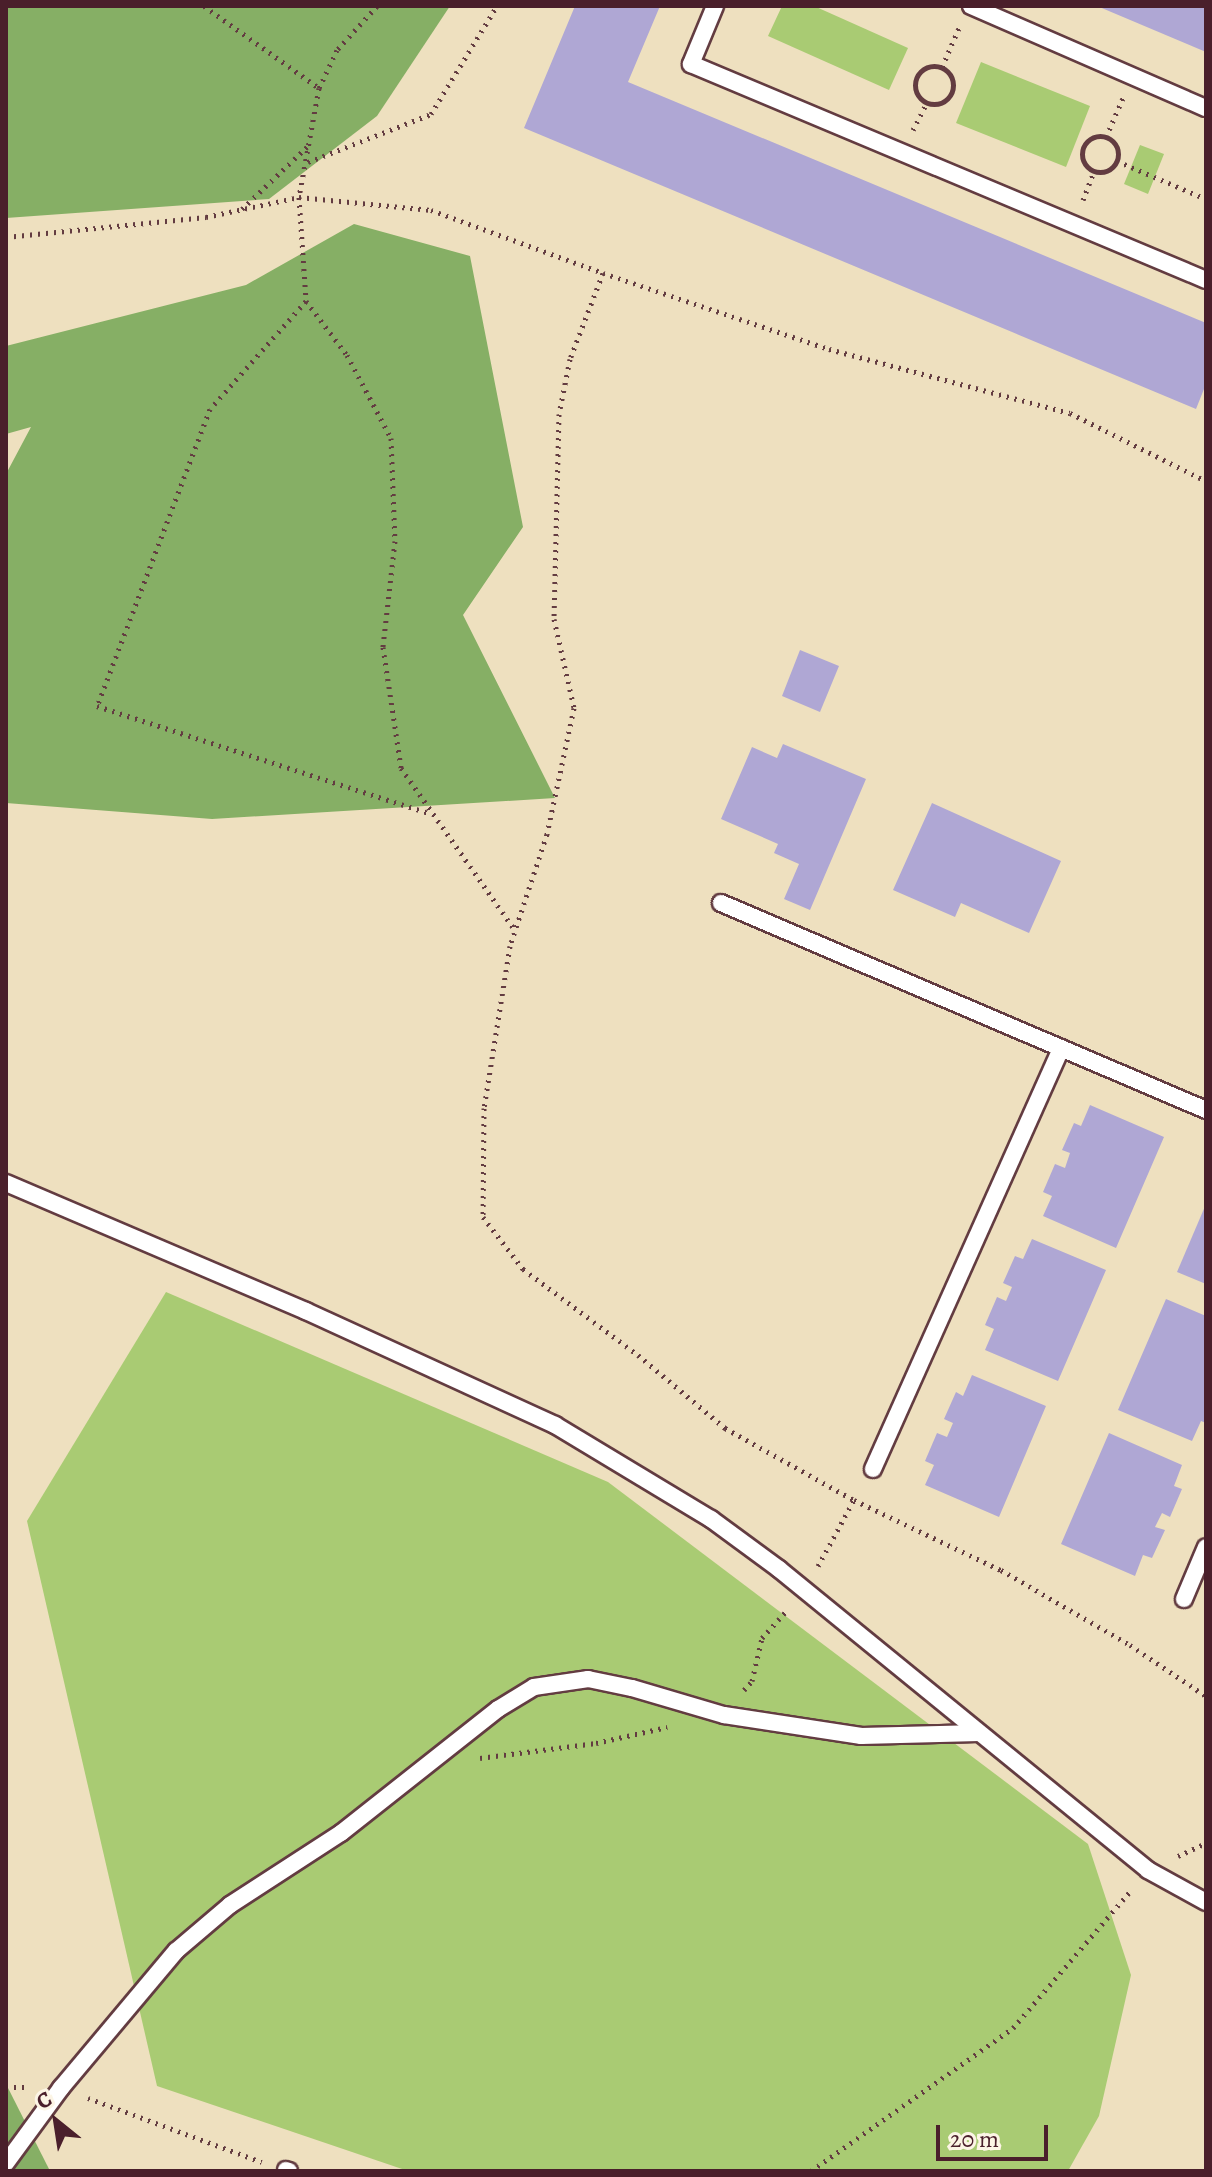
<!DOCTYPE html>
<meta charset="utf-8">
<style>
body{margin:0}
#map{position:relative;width:1212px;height:2177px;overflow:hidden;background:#eee0bf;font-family:Alegreya,serif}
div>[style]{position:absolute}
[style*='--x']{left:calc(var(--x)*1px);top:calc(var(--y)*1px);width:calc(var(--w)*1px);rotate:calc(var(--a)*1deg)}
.green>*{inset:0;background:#a9cb73}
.forest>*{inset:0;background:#86af65}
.building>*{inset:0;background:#afa7d4}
.path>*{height:5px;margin-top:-2.5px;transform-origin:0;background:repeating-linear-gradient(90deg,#633c41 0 2px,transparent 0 8px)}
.path>.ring{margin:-2.5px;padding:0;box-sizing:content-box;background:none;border:5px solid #633c41;border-radius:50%}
.roads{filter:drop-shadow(2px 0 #633c41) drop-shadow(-2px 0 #633c41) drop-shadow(0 2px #633c41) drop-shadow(0 -2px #633c41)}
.lane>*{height:16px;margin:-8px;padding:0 8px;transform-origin:8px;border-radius:8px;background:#fff}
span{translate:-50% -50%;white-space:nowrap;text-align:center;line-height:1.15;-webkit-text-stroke:7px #fcf5e5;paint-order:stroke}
.frame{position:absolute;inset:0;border:8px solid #4a1f2b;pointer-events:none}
.north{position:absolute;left:16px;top:2081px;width:80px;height:80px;-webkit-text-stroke:6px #fcf5e5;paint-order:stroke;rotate:330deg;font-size:22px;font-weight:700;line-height:32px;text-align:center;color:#4a1f2b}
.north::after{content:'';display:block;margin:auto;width:28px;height:36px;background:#4a1f2b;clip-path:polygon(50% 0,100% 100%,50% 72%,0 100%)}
.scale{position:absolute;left:936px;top:2125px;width:112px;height:36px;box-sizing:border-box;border:4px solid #4a1f2b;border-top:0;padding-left:10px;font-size:24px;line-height:28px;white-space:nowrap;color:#4a1f2b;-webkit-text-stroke:6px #fcf5e5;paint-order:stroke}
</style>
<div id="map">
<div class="green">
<i style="clip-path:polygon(782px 6px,814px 6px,908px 48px,889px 90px,768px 36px)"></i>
<i style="clip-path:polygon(981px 62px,1090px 106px,1066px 167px,956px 123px)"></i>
<i style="clip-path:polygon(1140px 145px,1164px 154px,1148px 194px,1124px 184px)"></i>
<i style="clip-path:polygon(166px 1292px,608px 1482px,1088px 1844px,1131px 1975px,1099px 2116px,1068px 2171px,408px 2171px,157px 2086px,27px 1521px)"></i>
</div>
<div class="forest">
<i style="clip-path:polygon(6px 6px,450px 6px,377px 116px,269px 199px,6px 218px)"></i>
<i style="clip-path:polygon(354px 224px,470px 256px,523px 527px,463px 615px,555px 798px,212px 819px,6px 803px,6px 474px,31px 427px,6px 434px,6px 346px,246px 285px)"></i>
<i style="clip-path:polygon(6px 2084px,50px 2171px,6px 2171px)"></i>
</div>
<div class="building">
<i style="clip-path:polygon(575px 6px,660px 6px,628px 82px,1206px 323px,1206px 384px,1196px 409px,524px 128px)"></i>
<i style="clip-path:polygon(1097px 6px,1206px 6px,1206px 52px)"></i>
<i style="clip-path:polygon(800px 650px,839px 666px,820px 712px,782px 696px)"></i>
<i style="clip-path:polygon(783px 744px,866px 779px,810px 910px,784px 899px,799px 864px,774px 853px,778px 844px,721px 819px,752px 747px,777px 758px)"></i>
<i style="clip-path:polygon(932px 803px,1061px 861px,1029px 933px,961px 903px,955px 917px,893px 890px)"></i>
<i style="clip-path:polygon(1090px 1105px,1164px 1137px,1116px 1248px,1043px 1216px,1052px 1196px,1043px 1192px,1055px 1164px,1065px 1168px,1070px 1153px,1062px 1150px,1074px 1123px,1081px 1126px)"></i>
<i style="clip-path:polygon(1206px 1204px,1206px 1284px,1177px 1272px)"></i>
<i style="clip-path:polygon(1032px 1239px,1106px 1270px,1058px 1381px,985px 1350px,994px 1329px,985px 1325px,997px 1297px,1006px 1301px,1012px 1287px,1003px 1283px,1015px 1256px,1023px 1259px)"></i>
<i style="clip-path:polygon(1166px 1299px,1206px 1316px,1206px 1423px,1201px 1421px,1192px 1441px,1118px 1410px)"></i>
<i style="clip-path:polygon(972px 1375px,1046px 1406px,999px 1517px,925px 1485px,934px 1465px,925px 1461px,937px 1433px,947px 1437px,953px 1423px,944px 1419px,956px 1392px,963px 1396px)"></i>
<i style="clip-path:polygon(1109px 1433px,1182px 1465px,1174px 1486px,1182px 1489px,1170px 1517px,1162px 1513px,1155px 1527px,1165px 1530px,1152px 1558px,1143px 1555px,1135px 1576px,1061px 1544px)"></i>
</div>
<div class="path">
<i style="--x:204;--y:6;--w:141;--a:35.5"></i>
<i style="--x:377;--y:6;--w:59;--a:132.3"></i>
<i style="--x:337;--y:50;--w:42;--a:115.3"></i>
<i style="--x:319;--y:88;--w:111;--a:100.4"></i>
<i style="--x:299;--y:197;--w:104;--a:86.1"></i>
<i style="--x:306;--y:301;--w:68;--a:52.8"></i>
<i style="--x:347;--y:355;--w:94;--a:62.1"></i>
<i style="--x:391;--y:438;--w:103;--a:87.8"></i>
<i style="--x:395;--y:541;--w:107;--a:96.5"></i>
<i style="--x:383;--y:647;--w:122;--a:81.5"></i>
<i style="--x:401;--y:768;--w:198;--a:54.9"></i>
<i class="ring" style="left:915px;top:66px;width:33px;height:33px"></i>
<i style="--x:942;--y:67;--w:43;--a:-66.4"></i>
<i style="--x:913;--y:130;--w:31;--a:-63"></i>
<i class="ring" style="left:1082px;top:136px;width:31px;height:31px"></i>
<i style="--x:1106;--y:137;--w:43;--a:-66.4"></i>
<i style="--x:1117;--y:161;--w:97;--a:23.1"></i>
<i style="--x:308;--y:162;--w:132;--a:-21.3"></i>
<i style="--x:431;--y:114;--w:127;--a:-58.6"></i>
<i style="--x:1083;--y:200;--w:31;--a:-69"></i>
<i style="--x:242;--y:209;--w:94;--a:-43.7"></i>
<i style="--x:6;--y:237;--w:201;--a:-5.7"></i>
<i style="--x:206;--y:217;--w:95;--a:-12.1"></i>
<i style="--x:299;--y:197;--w:133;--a:5.6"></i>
<i style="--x:431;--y:210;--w:183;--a:20.1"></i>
<i style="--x:603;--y:273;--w:92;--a:111"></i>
<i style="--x:570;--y:359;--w:56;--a:101.3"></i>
<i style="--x:559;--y:414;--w:205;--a:91.4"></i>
<i style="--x:554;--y:619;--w:91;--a:77.3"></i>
<i style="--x:574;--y:708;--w:129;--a:102.1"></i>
<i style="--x:547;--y:834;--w:118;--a:108.3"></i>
<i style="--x:510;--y:946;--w:164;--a:99.1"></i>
<i style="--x:484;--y:1108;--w:109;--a:90.5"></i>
<i style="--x:483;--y:1217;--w:66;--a:52.4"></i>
<i style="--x:523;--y:1269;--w:144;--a:36.8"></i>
<i style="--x:638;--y:1355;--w:114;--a:40"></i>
<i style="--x:725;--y:1428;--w:148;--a:29.2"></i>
<i style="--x:854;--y:1500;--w:163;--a:25.5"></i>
<i style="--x:1001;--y:1570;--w:149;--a:30.2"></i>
<i style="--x:1130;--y:1645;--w:92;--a:33.9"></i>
<i style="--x:603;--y:273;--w:238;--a:18.6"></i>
<i style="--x:829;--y:349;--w:249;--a:14.9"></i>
<i style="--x:1070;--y:413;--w:152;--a:26.6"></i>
<i style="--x:306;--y:301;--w:144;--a:131.6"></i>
<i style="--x:210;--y:409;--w:318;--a:110.8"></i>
<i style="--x:97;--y:706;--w:348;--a:17.9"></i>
<i style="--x:818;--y:1566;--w:75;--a:-61.4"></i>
<i style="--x:744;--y:1690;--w:12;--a:-48"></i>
<i style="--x:752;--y:1681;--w:44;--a:-76.9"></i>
<i style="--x:762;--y:1638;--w:38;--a:-48"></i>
<i style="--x:480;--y:1758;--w:117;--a:-7.4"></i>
<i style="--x:596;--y:1743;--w:73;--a:-12.7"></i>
<i style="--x:1178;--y:1856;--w:31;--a:-25"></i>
<i style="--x:6;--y:2087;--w:22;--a:0"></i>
<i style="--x:88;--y:2098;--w:185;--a:20.2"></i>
<i style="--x:811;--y:2171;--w:247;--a:-35.3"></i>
<i style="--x:1013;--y:2028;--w:183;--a:-49.4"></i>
</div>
<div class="roads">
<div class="lane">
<i style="--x:715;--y:6;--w:63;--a:112.5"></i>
<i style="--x:691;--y:64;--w:558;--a:22.75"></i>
<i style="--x:971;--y:6;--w:256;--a:23.5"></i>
<i style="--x:721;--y:903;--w:527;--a:23.11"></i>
<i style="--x:6;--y:1183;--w:326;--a:23.1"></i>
<i style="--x:306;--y:1311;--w:274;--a:24.6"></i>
<i style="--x:555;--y:1425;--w:182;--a:31.1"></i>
<i style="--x:711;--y:1519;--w:84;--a:36.3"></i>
<i style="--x:779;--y:1569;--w:476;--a:39.2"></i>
<i style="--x:1148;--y:1870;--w:66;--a:28.9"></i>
<i style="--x:873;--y:1469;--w:461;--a:-65.9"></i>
<i style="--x:1184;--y:1599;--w:56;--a:-67.1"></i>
<i style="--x:6;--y:2163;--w:93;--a:-53.7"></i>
<i style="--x:61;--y:2088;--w:179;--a:-50"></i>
<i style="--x:176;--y:1951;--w:71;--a:-40.4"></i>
<i style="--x:230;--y:1905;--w:132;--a:-33"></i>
<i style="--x:341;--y:1833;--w:200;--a:-38.3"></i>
<i style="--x:498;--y:1709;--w:42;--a:-31.4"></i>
<i style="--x:534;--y:1687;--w:55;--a:-8.4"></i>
<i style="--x:588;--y:1679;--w:45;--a:11.6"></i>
<i style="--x:632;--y:1688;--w:96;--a:16.4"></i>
<i style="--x:724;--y:1715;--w:139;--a:8.7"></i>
<i style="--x:861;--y:1736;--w:118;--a:-1.5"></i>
<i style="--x:286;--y:2170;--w:3;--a:18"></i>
</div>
</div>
<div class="frame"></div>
<div class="north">С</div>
<div class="scale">20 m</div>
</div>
